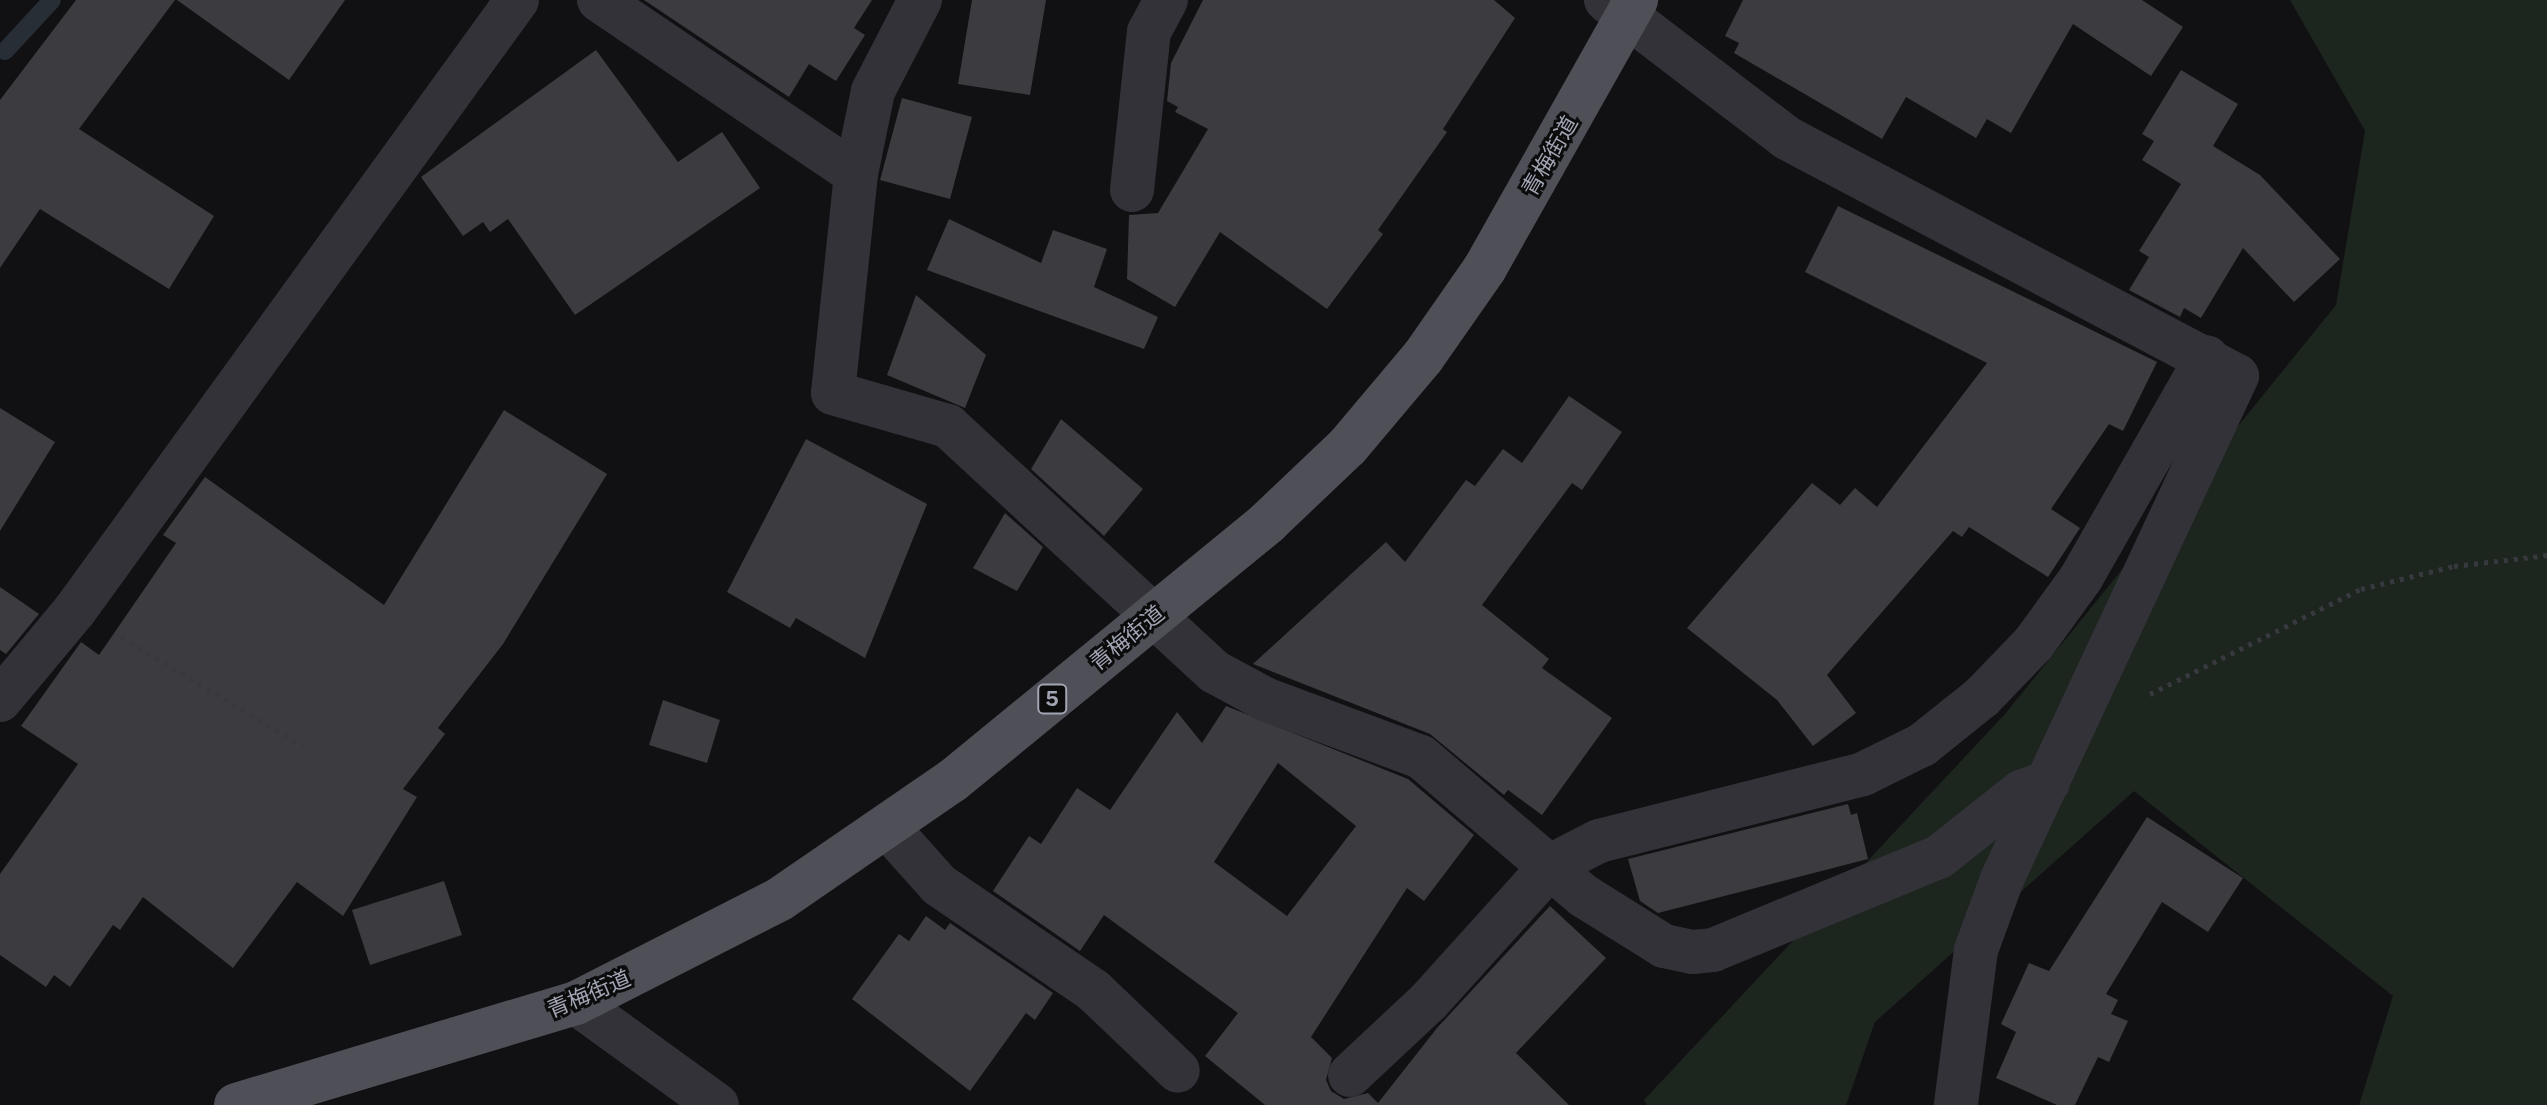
<!DOCTYPE html>
<meta charset="utf-8">
<style>
body{margin:0}
#map{position:relative;width:2547px;height:1105px;overflow:hidden;background:#111113;font-family:"Public Sans","Noto Sans JP",sans-serif}
div>[style]{position:absolute}
[style*='--x']{left:calc(var(--x)*1px);top:calc(var(--y)*1px);width:calc(var(--w)*1px);rotate:calc(var(--a)*1deg)}
.green>*{inset:0;background:#1d251f}
.stream>*{height:18px;margin:-9px;padding:0 9px;transform-origin:9px;border-radius:9px;background:#282e36}
.building>*{inset:0;background:#3b3b40}
.path>*{height:5px;margin-top:-2.5px;transform-origin:0;background:repeating-linear-gradient(90deg,#38393e 0 4px,transparent 0 10px)}
.minor>*{height:44px;margin:-22px;padding:0 22px;transform-origin:22px;border-radius:22px;background:#323238}
.major>*{height:44px;margin:-22px;padding:0 22px;transform-origin:22px;border-radius:22px;background:#4e4f57}
span{translate:-50% -50%;white-space:nowrap;text-align:center;line-height:1.15;-webkit-text-stroke:6px #0c0c0d;paint-order:stroke}
.shield-label span{padding:2px 6px;background:#0c0c0d;border:2px solid;border-radius:6px;-webkit-text-stroke-width:0}
.shield-label{font-size:20px;color:#a2a5b3;font-weight:700}
.street-label{font-size:22px;color:#a2a5b3}
</style>
<div id="map">
<div class="green">
<i style="clip-path:polygon(2290px 0,2547px 0,2547px 1105px,2359px 1105px,2393px 996px,2134px 791px,1875px 1022px,1846px 1105px,1647px 1105px,1644px 1100px,2005px 714px,2336px 305px,2365px 131px)"></i>
</div>
<div class="stream">
<i style="--x:5;--y:51;--w:69;--a:-47.3"></i>
</div>
<div class="building">
<i style="clip-path:polygon(76px 0,175px 0,79px 129px,214px 216px,169px 289px,40px 209px,0 268px,0 100px)"></i>
<i style="clip-path:polygon(177px 0,345px 0,289px 80px)"></i>
<i style="clip-path:polygon(644px 0,872px 0,854px 28px,865px 35px,836px 81px,809px 64px,789px 97px)"></i>
<i style="clip-path:polygon(972px 0,1046px 0,1030px 95px,958px 84px)"></i>
<i style="clip-path:polygon(1203px 0,1494px 0,1515px 18px,1443px 129px,1447px 132px,1378px 230px,1383px 234px,1327px 309px,1220px 232px,1175px 307px,1127px 279px,1129px 215px,1158px 213px,1208px 129px,1175px 112px,1178px 107px,1167px 101px,1171px 63px)"></i>
<i style="clip-path:polygon(1743px 0,2142px 0,2183px 27px,2151px 76px,2073px 24px,2011px 133px,1987px 119px,1976px 138px,1906px 97px,1882px 139px,1734px 53px,1739px 43px,1725px 36px)"></i>
<i style="clip-path:polygon(596px 50px,678px 162px,722px 132px,760px 188px,575px 315px,508px 219px,490px 232px,483px 222px,463px 236px,421px 177px)"></i>
<i style="clip-path:polygon(2181px 70px,2238px 104px,2213px 146px,2260px 175px,2340px 259px,2294px 302px,2243px 248px,2201px 318px,2184px 308px,2180px 317px,2129px 290px,2149px 257px,2139px 251px,2181px 184px,2142px 160px,2154px 141px,2142px 134px)"></i>
<i style="clip-path:polygon(902px 98px,972px 117px,950px 199px,880px 180px)"></i>
<i style="clip-path:polygon(1838px 206px,2157px 362px,2123px 431px,2109px 424px,2051px 509px,2080px 528px,2048px 577px,1969px 527px,1962px 537px,1953px 531px,1827px 675px,1856px 713px,1813px 746px,1777px 700px,1687px 628px,1812px 483px,1840px 505px,1855px 488px,1877px 507px,1987px 363px,1805px 272px)"></i>
<i style="clip-path:polygon(949px 219px,1041px 263px,1053px 230px,1107px 249px,1094px 287px,1158px 317px,1144px 349px,927px 270px)"></i>
<i style="clip-path:polygon(916px 295px,986px 355px,965px 408px,887px 375px)"></i>
<i style="clip-path:polygon(1569px 396px,1622px 432px,1582px 490px,1572px 483px,1482px 605px,1549px 659px,1542px 668px,1612px 718px,1542px 815px,1508px 790px,1504px 795px,1430px 734px,1253px 664px,1386px 542px,1405px 562px,1466px 480px,1475px 486px,1503px 449px,1522px 463px)"></i>
<i style="clip-path:polygon(0 408px,55px 442px,0 531px)"></i>
<i style="clip-path:polygon(504px 410px,607px 474px,503px 644px,438px 728px,445px 734px,403px 789px,417px 797px,343px 916px,297px 882px,233px 968px,143px 897px,120px 930px,113px 925px,70px 987px,54px 975px,46px 987px,0 955px,0 874px,78px 764px,21px 726px,81px 642px,99px 655px,176px 543px,163px 535px,205px 477px,384px 605px)"></i>
<i style="clip-path:polygon(1061px 419px,1143px 489px,1104px 536px,1031px 469px)"></i>
<i style="clip-path:polygon(806px 439px,927px 504px,865px 658px,796px 618px,790px 628px,727px 592px)"></i>
<i style="clip-path:polygon(1005px 513px,1043px 547px,1017px 591px,973px 568px)"></i>
<i style="clip-path:polygon(0 587px,39px 614px,6px 654px,0 650px)"></i>
<i style="clip-path:polygon(663px 700px,720px 720px,707px 763px,649px 745px)"></i>
<i style="clip-path:polygon(evenodd,1226px 706px,1408px 779px,1474px 835px,1424px 901px,1407px 888px,1311px 1037px,1332px 1058px,1326px 1080px,1331px 1091px,1344px 1099px,1368px 1093px,1378px 1103px,1437px 1028px,1550px 906px,1606px 958px,1516px 1053px,1569px 1105px,1265px 1105px,1205px 1056px,1238px 1013px,1104px 915px,1080px 951px,993px 891px,1029px 836px,1041px 844px,1077px 788px,1110px 810px,1177px 712px,1202px 743px,1226px 706px,1278px 763px,1356px 826px,1287px 916px,1214px 862px,1278px 763px)"></i>
<i style="clip-path:polygon(1848px 804px,1851px 815px,1857px 813px,1868px 859px,1658px 913px,1640px 901px,1628px 859px)"></i>
<i style="clip-path:polygon(2147px 817px,2243px 878px,2208px 932px,2162px 902px,2106px 994px,2118px 1000px,2111px 1014px,2128px 1021px,2109px 1062px,2098px 1057px,2075px 1105px,2057px 1105px,1996px 1078px,2016px 1032px,2001px 1024px,2029px 963px,2049px 971px)"></i>
<i style="clip-path:polygon(444px 881px,462px 935px,370px 965px,352px 910px)"></i>
<i style="clip-path:polygon(926px 916px,945px 930px,950px 923px,1053px 993px,1035px 1020px,1026px 1013px,970px 1091px,852px 999px,899px 934px,909px 941px)"></i>
</div>
<div class="path">
<i style="--x:121;--y:637;--w:212;--a:30.9"></i>
<i style="--x:2150;--y:694;--w:236;--a:-26.5"></i>
<i style="--x:2361;--y:589;--w:96;--a:-13.9"></i>
<i style="--x:2454;--y:566;--w:94;--a:-6.7"></i>
</div>
<div class="minor">
<i style="--x:599;--y:0;--w:310;--a:34.1"></i>
<i style="--x:920;--y:0;--w:102;--a:117.3"></i>
<i style="--x:873;--y:91;--w:85;--a:101.6"></i>
<i style="--x:856;--y:174;--w:220;--a:96"></i>
<i style="--x:833;--y:393;--w:120;--a:16"></i>
<i style="--x:948;--y:426;--w:363;--a:42.7"></i>
<i style="--x:1215;--y:672;--w:57;--a:28.4"></i>
<i style="--x:1265;--y:699;--w:166;--a:20.4"></i>
<i style="--x:1421;--y:757;--w:214;--a:40.5"></i>
<i style="--x:1584;--y:896;--w:94;--a:32"></i>
<i style="--x:1664;--y:946;--w:29;--a:12"></i>
<i style="--x:1692;--y:952;--w:21;--a:-5"></i>
<i style="--x:1713;--y:950;--w:244;--a:-22.4"></i>
<i style="--x:1939;--y:857;--w:105;--a:-38.4"></i>
<i style="--x:2021;--y:792;--w:29;--a:-20"></i>
<i style="--x:1606;--y:0;--w:228;--a:37.3"></i>
<i style="--x:1787;--y:138;--w:509;--a:27.87"></i>
<i style="--x:2237;--y:376;--w:555;--a:115.04"></i>
<i style="--x:2002;--y:879;--w:76;--a:110.1"></i>
<i style="--x:1976;--y:950;--w:156;--a:97.4"></i>
<i style="--x:1132;--y:190;--w:159;--a:-83.9"></i>
<i style="--x:1149;--y:32;--w:36;--a:-62"></i>
<i style="--x:0;--y:700;--w:117;--a:-50.2"></i>
<i style="--x:75;--y:610;--w:753;--a:-54.07"></i>
<i style="--x:889;--y:829;--w:75;--a:48.2"></i>
<i style="--x:939;--y:885;--w:186;--a:34.3"></i>
<i style="--x:1093;--y:990;--w:117;--a:43.6"></i>
<i style="--x:576;--y:1003;--w:174;--a:35.9"></i>
<i style="--x:1350;--y:1075;--w:108;--a:-43.1"></i>
<i style="--x:1429;--y:1001;--w:183;--a:-47.9"></i>
<i style="--x:1552;--y:865;--w:53;--a:-27.1"></i>
<i style="--x:1599;--y:841;--w:272;--a:-14.2"></i>
<i style="--x:1863;--y:774;--w:66;--a:-26.2"></i>
<i style="--x:1922;--y:745;--w:77;--a:-38.7"></i>
<i style="--x:1982;--y:697;--w:75;--a:-46.1"></i>
<i style="--x:2034;--y:643;--w:80;--a:-54.1"></i>
<i style="--x:2081;--y:578;--w:254;--a:-60.3"></i>
</div>
<div class="major">
<i style="--x:236;--y:1105;--w:355;--a:-16.7"></i>
<i style="--x:576;--y:1003;--w:229;--a:-27"></i>
<i style="--x:780;--y:899;--w:209;--a:-34.5"></i>
<i style="--x:952;--y:781;--w:409;--a:-39.3"></i>
<i style="--x:1268;--y:522;--w:110;--a:-43.5"></i>
<i style="--x:1348;--y:446;--w:116;--a:-49.9"></i>
<i style="--x:1423;--y:357;--w:108;--a:-55.1"></i>
<i style="--x:1485;--y:268;--w:308;--a:-60.6"></i>
</div>
<div class="shield-label">
<span style="left:1052px;top:699px">5</span>
</div>
<div class="street-label">
<span style="left:1550px;top:156px;rotate:-60deg">青梅街道</span>
<span style="left:1127px;top:638px;rotate:-39deg">青梅街道</span>
<span style="left:589px;top:994px;rotate:-23deg">青梅街道</span>
</div>
</div>
